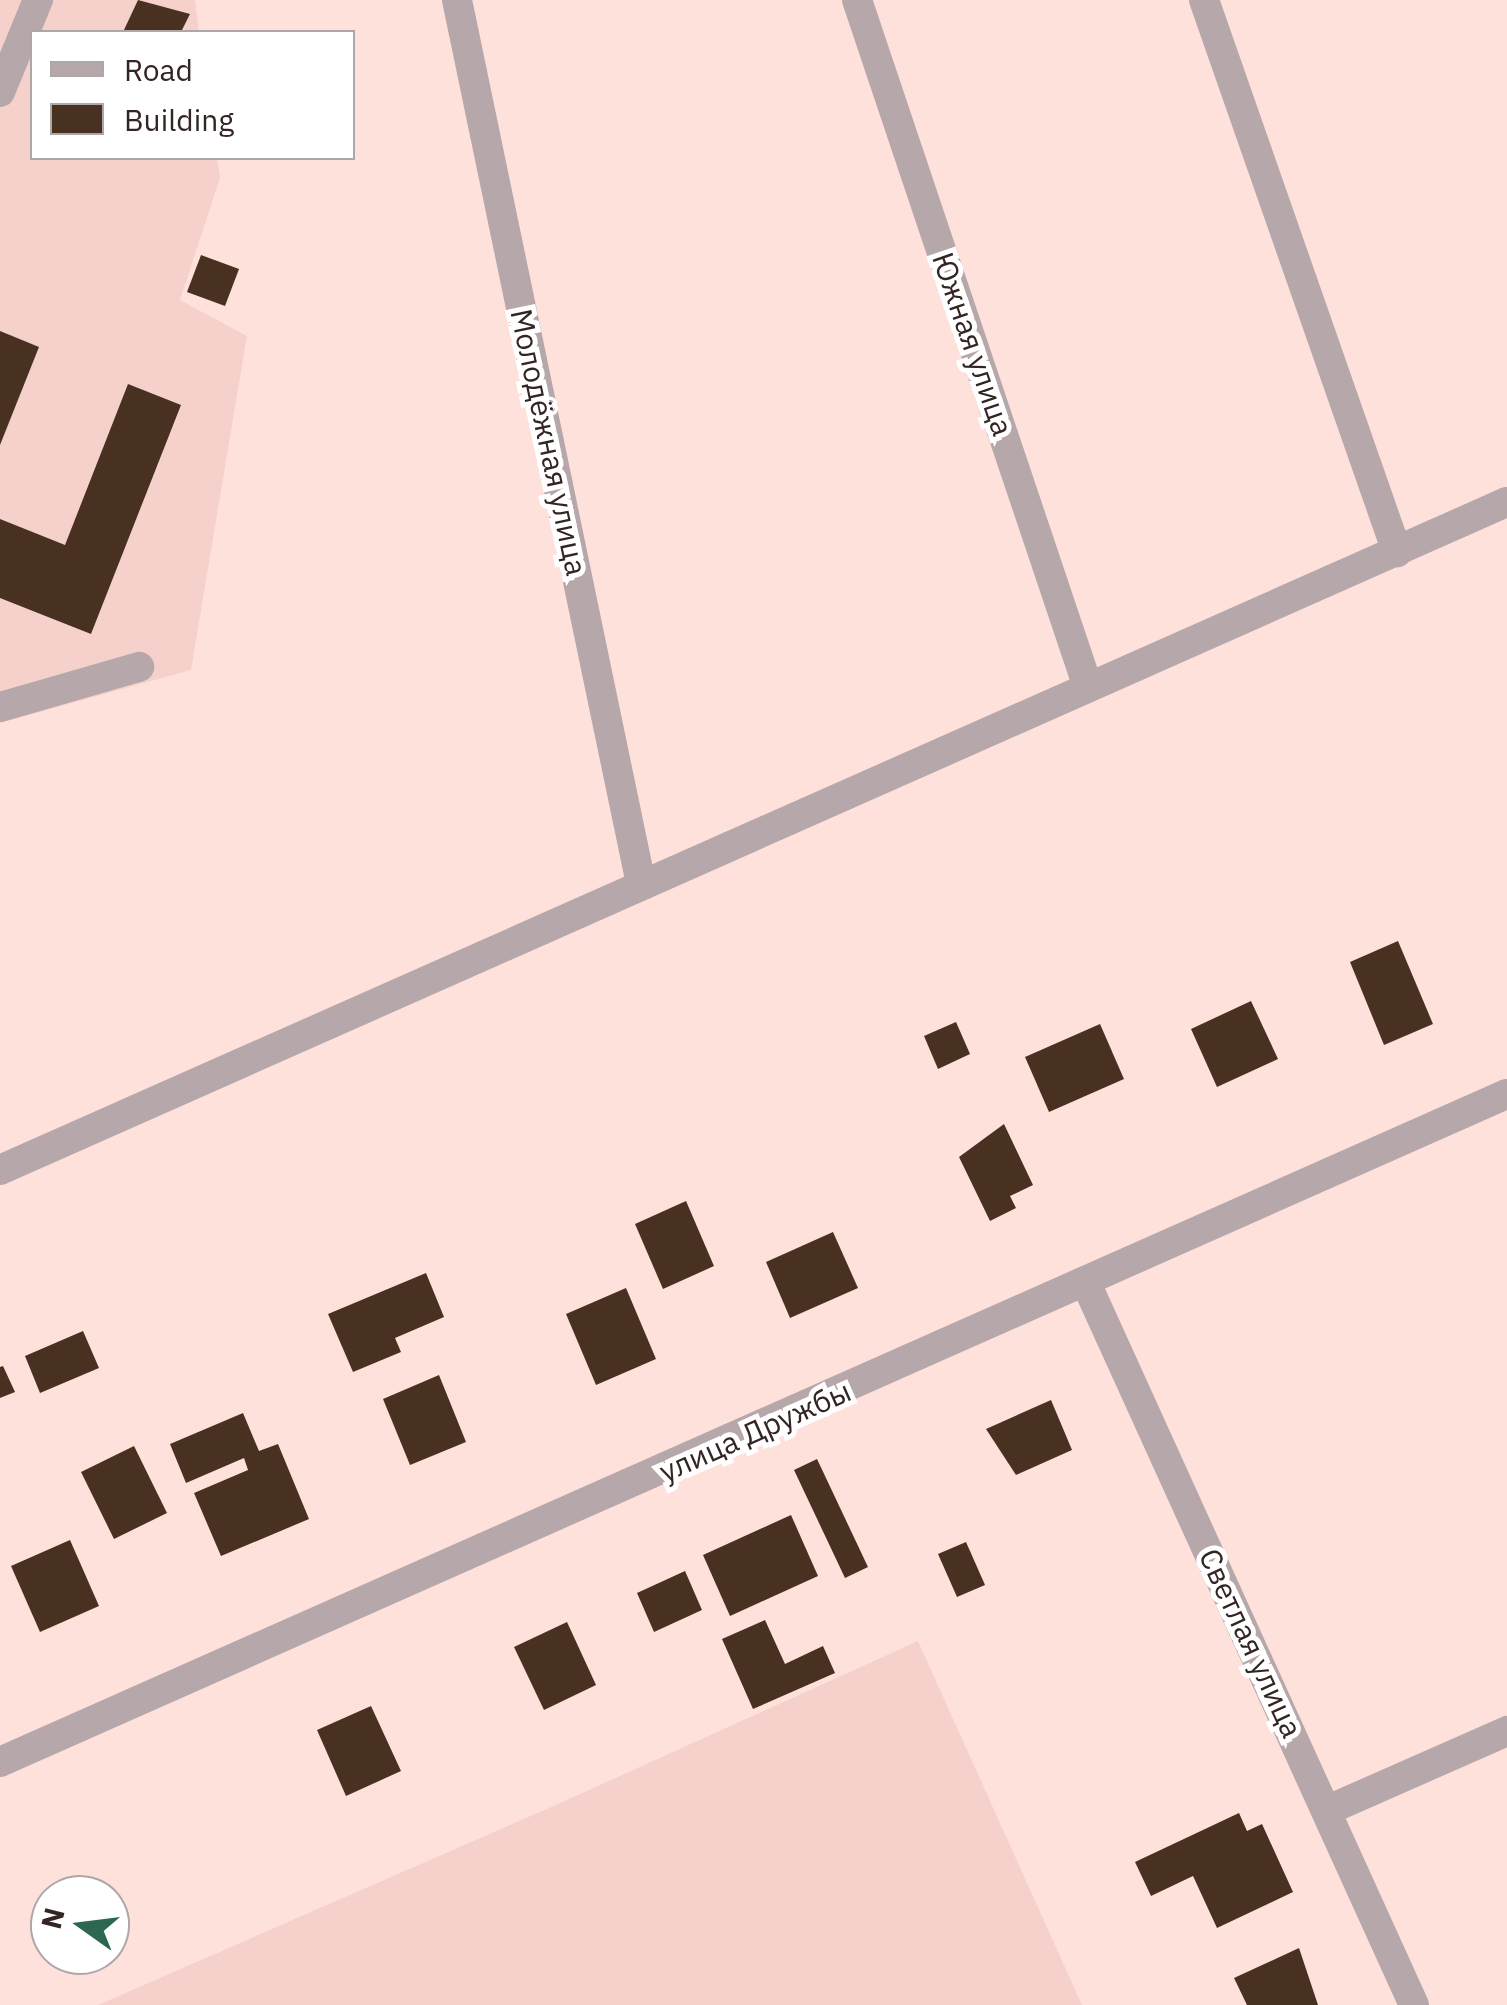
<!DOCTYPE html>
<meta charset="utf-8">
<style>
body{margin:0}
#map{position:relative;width:1507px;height:2005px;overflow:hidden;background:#ffe1dc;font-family:"IBM Plex Sans",sans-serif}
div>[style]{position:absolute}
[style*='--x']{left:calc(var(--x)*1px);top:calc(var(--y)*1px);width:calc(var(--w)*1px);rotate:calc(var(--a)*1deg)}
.built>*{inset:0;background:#f6d1cc}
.building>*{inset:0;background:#483120}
.minor>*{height:30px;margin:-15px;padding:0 15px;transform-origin:15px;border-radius:15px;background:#b6a7aa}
span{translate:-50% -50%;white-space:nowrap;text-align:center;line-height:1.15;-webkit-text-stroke:10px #fff;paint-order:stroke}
.street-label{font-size:30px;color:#332523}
.legend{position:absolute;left:30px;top:30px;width:325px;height:130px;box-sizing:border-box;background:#fff;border:2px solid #ada8a7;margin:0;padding:12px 18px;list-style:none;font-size:30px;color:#332523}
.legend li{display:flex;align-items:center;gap:20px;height:50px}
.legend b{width:50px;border:2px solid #ada8a7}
.north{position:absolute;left:30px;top:1875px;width:100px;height:100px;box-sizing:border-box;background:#fff;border:2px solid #ada8a7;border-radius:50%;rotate:284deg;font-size:28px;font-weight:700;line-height:40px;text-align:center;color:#332523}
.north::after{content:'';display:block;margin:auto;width:35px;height:45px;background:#2c6750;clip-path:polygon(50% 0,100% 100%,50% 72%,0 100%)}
</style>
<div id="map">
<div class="built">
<i style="clip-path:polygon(0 0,195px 0,199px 32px,32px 32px,32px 158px,217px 158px,220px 178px,180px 300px,247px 336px,191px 670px,0 723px)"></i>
<i style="clip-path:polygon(918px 1641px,1082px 2005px,98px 2005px,558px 1804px)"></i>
</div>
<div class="building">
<i style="clip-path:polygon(138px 0,190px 14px,181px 32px,123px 32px)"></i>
<i style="clip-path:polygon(201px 255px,239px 269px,225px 306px,187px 292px)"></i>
<i style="clip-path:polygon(0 331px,39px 347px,0 445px)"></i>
<i style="clip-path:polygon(128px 384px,181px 405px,91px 634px,0 598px,0 519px,65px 545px)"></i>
<i style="clip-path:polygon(1398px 941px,1433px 1024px,1384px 1045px,1350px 962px)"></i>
<i style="clip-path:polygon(1251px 1001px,1278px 1059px,1217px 1087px,1191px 1029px)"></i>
<i style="clip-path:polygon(956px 1022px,970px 1054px,938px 1069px,924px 1036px)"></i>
<i style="clip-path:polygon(1100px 1024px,1124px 1079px,1049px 1112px,1025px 1057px)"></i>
<i style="clip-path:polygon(1004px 1124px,1033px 1185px,1010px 1196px,1016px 1208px,990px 1221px,959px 1157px)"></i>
<i style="clip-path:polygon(686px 1201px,714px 1266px,663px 1289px,635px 1224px)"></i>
<i style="clip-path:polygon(833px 1232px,858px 1288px,790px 1318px,766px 1262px)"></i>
<i style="clip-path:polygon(426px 1273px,444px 1317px,395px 1338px,401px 1352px,353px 1372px,328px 1314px)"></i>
<i style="clip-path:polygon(626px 1288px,656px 1359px,596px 1385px,566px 1314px)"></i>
<i style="clip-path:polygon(83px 1331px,99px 1368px,40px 1393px,25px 1356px)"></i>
<i style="clip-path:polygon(3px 1366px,15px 1392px,0 1398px,0 1367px)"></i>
<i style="clip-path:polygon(439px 1375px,466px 1442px,410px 1465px,383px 1399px)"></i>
<i style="clip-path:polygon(1051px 1400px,1072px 1450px,1016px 1475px,986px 1429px)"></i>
<i style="clip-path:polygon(243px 1413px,259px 1451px,278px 1444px,309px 1519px,221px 1556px,194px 1493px,248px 1470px,244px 1458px,186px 1483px,170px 1444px)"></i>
<i style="clip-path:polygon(134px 1446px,167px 1513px,114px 1539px,81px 1472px)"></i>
<i style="clip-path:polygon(817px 1459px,868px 1567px,845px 1578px,794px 1470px)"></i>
<i style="clip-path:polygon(791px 1515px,818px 1576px,730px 1616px,703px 1555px)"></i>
<i style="clip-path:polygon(70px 1540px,99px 1606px,40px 1632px,11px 1566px)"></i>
<i style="clip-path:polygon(966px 1542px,985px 1585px,957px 1597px,938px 1554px)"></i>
<i style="clip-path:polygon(685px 1571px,702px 1610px,654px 1632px,637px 1593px)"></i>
<i style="clip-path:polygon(765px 1620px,785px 1664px,823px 1646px,835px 1673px,753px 1709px,722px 1639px)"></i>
<i style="clip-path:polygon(567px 1622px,596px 1685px,544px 1710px,514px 1647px)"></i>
<i style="clip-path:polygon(371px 1706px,401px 1771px,346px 1796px,317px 1730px)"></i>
<i style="clip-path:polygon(1239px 1813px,1247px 1831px,1262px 1824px,1293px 1892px,1217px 1928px,1193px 1876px,1151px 1896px,1135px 1862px)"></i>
<i style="clip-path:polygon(1299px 1948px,1318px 2005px,1247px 2005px,1234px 1978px)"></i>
</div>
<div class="minor">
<i style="--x:457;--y:0;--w:903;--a:78.24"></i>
<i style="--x:857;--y:0;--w:725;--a:71.42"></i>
<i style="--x:1204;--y:0;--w:585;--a:70.73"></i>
<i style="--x:0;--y:92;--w:100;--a:-67.6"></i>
<i style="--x:0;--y:707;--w:145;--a:-16.1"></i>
<i style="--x:0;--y:1170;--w:1648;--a:-23.91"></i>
<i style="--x:1086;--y:1283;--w:793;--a:65.57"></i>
<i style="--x:0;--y:1762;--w:1648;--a:-23.91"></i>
<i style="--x:1328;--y:1810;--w:196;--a:-23.8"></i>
</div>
<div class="street-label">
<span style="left:973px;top:344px;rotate:71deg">Южная улица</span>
<span style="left:549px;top:442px;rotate:78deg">Молодёжная улица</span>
<span style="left:755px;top:1431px;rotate:-24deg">улица Дружбы</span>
<span style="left:1251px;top:1643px;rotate:65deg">Светлая улица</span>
</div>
<ul class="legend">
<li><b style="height:12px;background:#b6a7aa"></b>Road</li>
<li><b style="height:28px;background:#483120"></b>Building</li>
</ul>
<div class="north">N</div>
</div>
